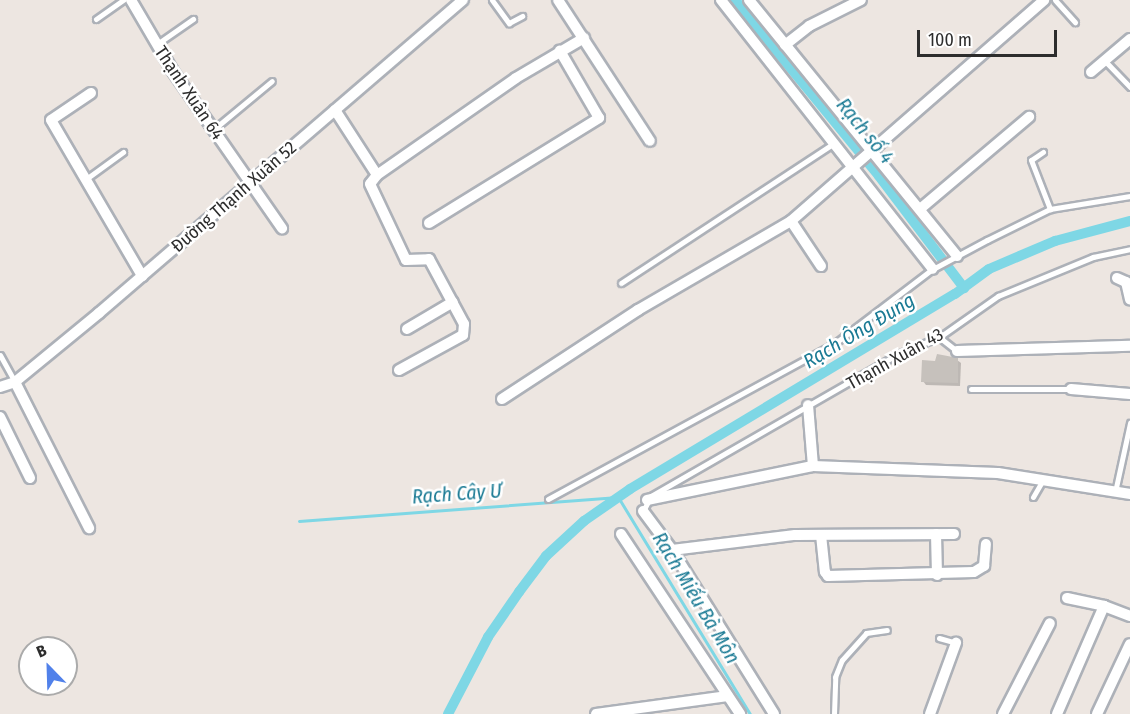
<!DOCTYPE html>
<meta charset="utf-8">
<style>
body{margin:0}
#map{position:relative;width:1130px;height:714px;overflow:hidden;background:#ede6e1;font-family:"Fira Sans Condensed",sans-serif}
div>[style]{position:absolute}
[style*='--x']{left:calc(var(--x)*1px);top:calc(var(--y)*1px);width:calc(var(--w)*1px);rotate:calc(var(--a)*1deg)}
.shadow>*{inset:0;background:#0003}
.stream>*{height:3px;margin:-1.5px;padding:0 1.5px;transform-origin:1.5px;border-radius:1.5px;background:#7ed7e5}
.canal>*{height:10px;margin:-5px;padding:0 5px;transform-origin:5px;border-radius:5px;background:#7ed7e5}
.building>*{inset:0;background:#c6c1bc}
.roads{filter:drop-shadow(2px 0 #adb1b8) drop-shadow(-2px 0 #adb1b8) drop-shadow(0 2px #adb1b8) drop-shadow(0 -2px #adb1b8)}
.service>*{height:5px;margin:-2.5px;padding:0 2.5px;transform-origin:2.5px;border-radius:2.5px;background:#fff}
.minor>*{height:10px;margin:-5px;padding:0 5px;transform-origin:5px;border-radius:5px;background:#fff}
span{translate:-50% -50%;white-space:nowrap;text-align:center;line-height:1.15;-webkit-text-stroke:5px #fff;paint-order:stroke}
.street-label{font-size:18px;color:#2d2d2d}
.water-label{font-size:20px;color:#1a7a94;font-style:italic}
.north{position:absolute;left:18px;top:636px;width:60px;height:60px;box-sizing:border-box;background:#fff;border:2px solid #ababab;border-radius:50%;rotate:337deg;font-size:16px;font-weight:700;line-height:24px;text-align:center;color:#2d2d2d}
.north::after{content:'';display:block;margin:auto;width:21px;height:27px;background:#5181ea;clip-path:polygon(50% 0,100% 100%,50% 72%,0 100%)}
.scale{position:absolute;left:917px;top:30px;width:140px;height:27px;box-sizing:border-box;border:3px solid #2d2d2d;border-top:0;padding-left:8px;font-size:18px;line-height:21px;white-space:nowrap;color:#2d2d2d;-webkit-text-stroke:4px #fff;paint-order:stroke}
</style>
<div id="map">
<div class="shadow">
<i style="clip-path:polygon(957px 360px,961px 363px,960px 386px,926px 385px,923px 381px,936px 362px)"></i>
</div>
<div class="stream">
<i style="--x:299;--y:521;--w:320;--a:-4.3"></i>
<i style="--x:618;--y:497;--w:254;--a:58.7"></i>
</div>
<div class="canal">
<i style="--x:735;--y:0;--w:227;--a:50.7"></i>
<i style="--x:879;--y:176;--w:141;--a:52.8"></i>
<i style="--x:448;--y:714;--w:87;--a:-62.5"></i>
<i style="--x:488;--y:637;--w:55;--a:-55.4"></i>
<i style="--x:519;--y:592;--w:45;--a:-53.1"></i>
<i style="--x:546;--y:556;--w:52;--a:-42.6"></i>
<i style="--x:584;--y:521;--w:56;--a:-34.8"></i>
<i style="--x:630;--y:489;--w:379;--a:-31"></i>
<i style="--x:955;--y:294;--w:42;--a:-36.3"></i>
<i style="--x:989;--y:269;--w:72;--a:-23"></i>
<i style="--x:1055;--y:241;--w:78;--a:-14.9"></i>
</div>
<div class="building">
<i style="clip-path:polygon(937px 354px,958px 358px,958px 383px,921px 382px,922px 360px,935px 361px)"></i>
</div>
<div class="roads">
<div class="service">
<i style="--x:492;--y:0;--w:29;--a:54"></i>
<i style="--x:509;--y:23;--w:15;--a:-28"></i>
<i style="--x:1055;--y:0;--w:30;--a:48"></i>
<i style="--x:96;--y:19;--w:33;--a:-35"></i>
<i style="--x:157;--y:44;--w:44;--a:-34.8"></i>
<i style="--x:1105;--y:61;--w:36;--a:46"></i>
<i style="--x:214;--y:129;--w:75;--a:-39.6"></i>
<i style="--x:1043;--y:152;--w:14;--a:146"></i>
<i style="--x:1031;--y:160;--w:53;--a:68.8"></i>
<i style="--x:86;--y:179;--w:46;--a:-36.1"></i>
<i style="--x:621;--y:283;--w:255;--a:-33.3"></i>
<i style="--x:939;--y:337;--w:23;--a:38"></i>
<i style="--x:0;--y:355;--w:31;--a:61"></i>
<i style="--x:971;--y:389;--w:100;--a:0"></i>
<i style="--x:1115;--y:492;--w:71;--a:-77.7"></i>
<i style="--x:1033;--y:497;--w:20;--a:-60"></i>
<i style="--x:548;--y:499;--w:325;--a:-28.5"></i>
<i style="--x:834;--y:344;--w:122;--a:-37.3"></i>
<i style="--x:931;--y:270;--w:64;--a:-28.2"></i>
<i style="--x:987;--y:240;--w:70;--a:-26.2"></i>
<i style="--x:1050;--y:209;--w:81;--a:-9.2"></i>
<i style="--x:643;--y:511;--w:17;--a:-62"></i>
<i style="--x:651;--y:496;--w:285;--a:-29.9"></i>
<i style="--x:898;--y:354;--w:47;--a:-22.7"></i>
<i style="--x:941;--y:336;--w:70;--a:-35.1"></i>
<i style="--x:998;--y:296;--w:103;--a:-22.3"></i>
<i style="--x:1093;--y:257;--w:38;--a:-12"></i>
<i style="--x:939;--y:638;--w:18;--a:16"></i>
<i style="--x:834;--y:714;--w:37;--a:-88"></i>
<i style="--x:835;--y:677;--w:18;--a:-68"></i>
<i style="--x:842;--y:660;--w:36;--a:-48"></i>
<i style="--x:866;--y:633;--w:21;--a:-8"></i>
</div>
<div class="minor">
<i style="--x:131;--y:0;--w:81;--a:59.6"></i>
<i style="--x:172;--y:70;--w:193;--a:55.2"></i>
<i style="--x:558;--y:0;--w:168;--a:56.9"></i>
<i style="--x:721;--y:0;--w:342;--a:51.8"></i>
<i style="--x:749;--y:0;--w:330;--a:50.9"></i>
<i style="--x:785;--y:45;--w:31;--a:-38"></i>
<i style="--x:809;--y:26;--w:58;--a:-26.6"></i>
<i style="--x:1091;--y:72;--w:51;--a:-40.2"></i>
<i style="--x:91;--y:93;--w:48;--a:146"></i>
<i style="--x:51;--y:120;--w:181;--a:59.7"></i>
<i style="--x:335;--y:110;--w:77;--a:57.1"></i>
<i style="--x:377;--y:175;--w:169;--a:-34.9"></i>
<i style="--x:516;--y:78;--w:79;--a:-30.5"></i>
<i style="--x:377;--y:175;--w:11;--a:128"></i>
<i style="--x:370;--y:184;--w:84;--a:64.7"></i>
<i style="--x:406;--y:260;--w:23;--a:-2"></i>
<i style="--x:429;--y:259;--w:74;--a:61.7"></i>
<i style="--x:464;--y:324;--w:11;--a:95"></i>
<i style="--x:463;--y:335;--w:73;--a:151.3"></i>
<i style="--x:920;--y:209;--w:143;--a:-40.2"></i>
<i style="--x:429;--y:223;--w:200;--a:-31.7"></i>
<i style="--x:599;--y:118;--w:78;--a:-120.2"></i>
<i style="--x:821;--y:266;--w:54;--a:-123.7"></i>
<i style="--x:791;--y:221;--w:336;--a:-41.1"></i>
<i style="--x:1117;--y:278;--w:10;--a:24"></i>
<i style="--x:1126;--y:282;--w:18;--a:77"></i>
<i style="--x:407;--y:329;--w:53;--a:-30.4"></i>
<i style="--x:957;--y:351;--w:173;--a:-1.7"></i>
<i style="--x:15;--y:382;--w:164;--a:63.1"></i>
<i style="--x:0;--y:387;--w:16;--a:-18"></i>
<i style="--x:15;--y:382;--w:109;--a:-39.4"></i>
<i style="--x:99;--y:313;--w:480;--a:-40.7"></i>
<i style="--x:1071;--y:389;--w:59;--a:4.8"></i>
<i style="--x:502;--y:399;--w:163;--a:-33.2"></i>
<i style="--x:638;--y:310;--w:177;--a:-30.2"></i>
<i style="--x:0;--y:417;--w:68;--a:63.8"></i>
<i style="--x:813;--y:466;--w:185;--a:2.2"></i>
<i style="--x:998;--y:473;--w:134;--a:9"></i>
<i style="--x:647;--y:500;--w:169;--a:-11.6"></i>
<i style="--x:813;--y:466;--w:61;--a:-94.7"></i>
<i style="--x:643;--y:511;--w:49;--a:53.4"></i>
<i style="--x:672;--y:550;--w:193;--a:58.1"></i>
<i style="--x:621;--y:534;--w:216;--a:56.5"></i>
<i style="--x:936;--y:534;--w:41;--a:88.6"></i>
<i style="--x:821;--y:535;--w:37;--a:84"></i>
<i style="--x:825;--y:572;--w:5;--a:53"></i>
<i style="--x:828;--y:576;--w:146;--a:-1.6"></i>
<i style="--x:974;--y:572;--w:12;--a:-31"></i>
<i style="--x:984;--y:566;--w:22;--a:-85"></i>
<i style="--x:672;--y:550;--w:124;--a:-7"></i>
<i style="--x:795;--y:535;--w:159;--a:-0.4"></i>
<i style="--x:1067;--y:598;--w:38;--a:12"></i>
<i style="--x:596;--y:714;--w:133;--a:-7.8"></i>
<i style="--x:930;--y:714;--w:76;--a:-69.9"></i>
<i style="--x:1003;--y:714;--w:102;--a:-62.7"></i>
<i style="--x:1057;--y:714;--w:118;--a:-66.5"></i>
<i style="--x:1104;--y:606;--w:28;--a:21"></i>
<i style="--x:1097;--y:714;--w:77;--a:-64.8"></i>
</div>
</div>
<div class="street-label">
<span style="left:189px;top:93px;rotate:56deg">Thạnh Xuân 64</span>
<span style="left:234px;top:197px;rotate:-41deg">Đường Thạnh Xuân 52</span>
<span style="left:895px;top:359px;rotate:-29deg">Thạnh Xuân 43</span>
</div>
<div class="water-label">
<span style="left:865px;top:131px;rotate:51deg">Rạch số 4</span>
<span style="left:859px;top:331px;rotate:-31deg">Rạch Ông Đụng</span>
<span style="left:457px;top:494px;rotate:-4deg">Rạch Cây Ư</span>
<span style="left:696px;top:598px;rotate:59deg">Rạch Miếu Bà Môn</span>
</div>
<div class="north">B</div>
<div class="scale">100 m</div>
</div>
